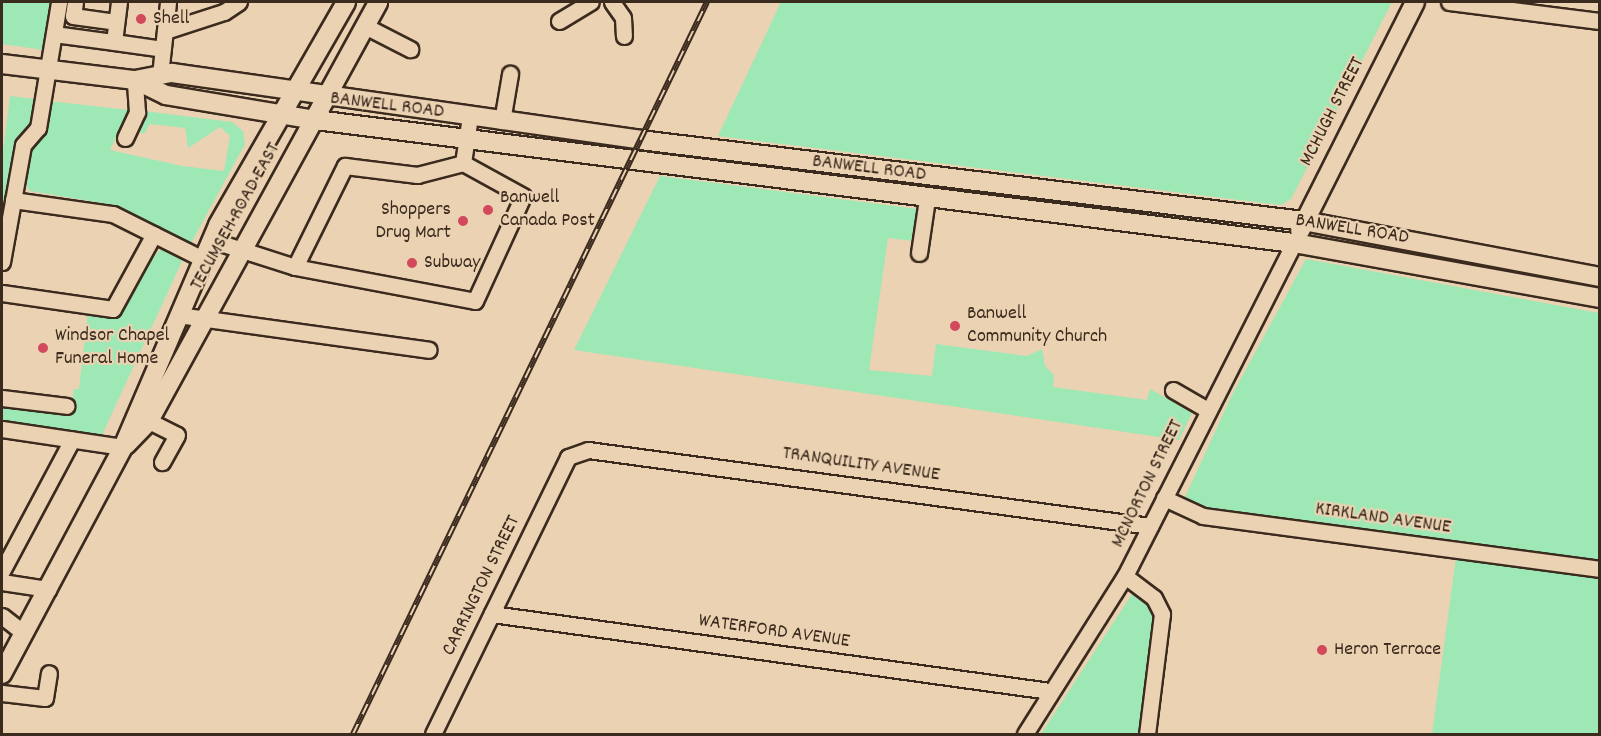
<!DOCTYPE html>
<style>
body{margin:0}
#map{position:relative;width:1601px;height:736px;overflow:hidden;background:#ead2b2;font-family:Dekko,sans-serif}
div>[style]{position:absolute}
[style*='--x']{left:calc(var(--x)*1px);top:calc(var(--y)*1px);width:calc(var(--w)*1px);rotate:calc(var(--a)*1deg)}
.green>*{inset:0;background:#9ee8b6}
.roads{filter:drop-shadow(2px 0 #3b2a1e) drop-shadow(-2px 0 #3b2a1e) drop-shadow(0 2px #3b2a1e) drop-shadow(0 -2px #3b2a1e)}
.minor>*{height:15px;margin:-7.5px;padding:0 7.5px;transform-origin:7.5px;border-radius:7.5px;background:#ead2b2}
.major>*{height:18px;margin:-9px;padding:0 9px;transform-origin:9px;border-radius:9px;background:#ead2b2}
.rail>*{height:6px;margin-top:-3px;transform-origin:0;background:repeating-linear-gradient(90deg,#ead2b2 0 11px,#3b2a1e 0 22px);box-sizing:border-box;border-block:2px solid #3b2a1e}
.dots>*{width:16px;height:16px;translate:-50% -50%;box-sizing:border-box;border:3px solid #ead2b2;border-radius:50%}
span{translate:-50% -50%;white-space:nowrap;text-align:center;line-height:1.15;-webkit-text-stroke:4.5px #ead2b2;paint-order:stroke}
.poi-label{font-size:20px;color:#3b2a1e}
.left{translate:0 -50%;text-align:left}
.right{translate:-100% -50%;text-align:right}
.street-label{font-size:20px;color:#3b2a1e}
.frame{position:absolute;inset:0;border:3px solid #3b2a1e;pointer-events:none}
</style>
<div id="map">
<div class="green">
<i style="clip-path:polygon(2px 2px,50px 2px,44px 50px,2px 44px)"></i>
<i style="clip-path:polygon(781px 2px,1392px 2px,1291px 199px,1281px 205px,718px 136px)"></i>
<i style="clip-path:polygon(10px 96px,35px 99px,30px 126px,14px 145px,2px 238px,2px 160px)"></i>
<i style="clip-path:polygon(49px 101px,129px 110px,110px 150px,182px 166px,224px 171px,230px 136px,220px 127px,188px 148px,185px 128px,150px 124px,144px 134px,137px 131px,144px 111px,232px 122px,243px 131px,245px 144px,190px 245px,114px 205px,30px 191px,24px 182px,27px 155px,41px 136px)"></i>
<i style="clip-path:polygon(660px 176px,917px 209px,915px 241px,888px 238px,869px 370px,932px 376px,936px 344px,1027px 356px,1042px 349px,1045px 366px,1054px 375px,1053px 387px,1147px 400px,1150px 389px,1192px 413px,1179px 440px,574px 350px)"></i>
<i style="clip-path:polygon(161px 249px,183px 259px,102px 435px,2px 421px,2px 405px,70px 414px,74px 389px,79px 389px,88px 312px,100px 313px)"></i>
<i style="clip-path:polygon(1306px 259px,1599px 313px,1599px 734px,1432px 734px,1457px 550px,1180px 508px,1232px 395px)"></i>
<i style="clip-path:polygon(1132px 594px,1154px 607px,1157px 619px,1141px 734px,1041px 734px)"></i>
</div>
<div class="roads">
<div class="minor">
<i style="--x:75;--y:2;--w:14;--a:98"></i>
<i style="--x:73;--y:16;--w:43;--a:7.9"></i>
<i style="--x:612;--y:2;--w:19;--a:55"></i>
<i style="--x:623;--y:18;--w:18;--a:87"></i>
<i style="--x:1449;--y:2;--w:152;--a:7.2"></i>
<i style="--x:559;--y:21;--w:37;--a:-31"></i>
<i style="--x:365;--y:26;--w:51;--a:27.1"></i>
<i style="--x:165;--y:31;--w:62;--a:-17.9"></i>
<i style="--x:224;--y:12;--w:18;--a:-34"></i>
<i style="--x:54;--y:34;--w:61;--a:7.6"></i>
<i style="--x:114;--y:42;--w:40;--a:-82.9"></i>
<i style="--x:114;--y:42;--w:49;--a:8.1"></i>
<i style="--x:160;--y:75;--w:73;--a:-83.7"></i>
<i style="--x:502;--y:121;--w:48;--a:-80.3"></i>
<i style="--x:125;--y:138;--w:29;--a:-65"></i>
<i style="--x:137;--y:112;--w:32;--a:-94"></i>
<i style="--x:13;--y:200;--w:101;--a:8"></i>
<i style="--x:113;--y:214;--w:101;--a:26.6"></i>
<i style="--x:211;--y:240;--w:88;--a:17.8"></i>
<i style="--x:295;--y:267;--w:183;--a:10.7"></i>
<i style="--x:475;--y:301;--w:115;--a:-65.4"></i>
<i style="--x:523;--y:196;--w:68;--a:-151.2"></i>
<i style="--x:919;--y:253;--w:55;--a:-81.6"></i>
<i style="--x:2;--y:262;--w:119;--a:-79.8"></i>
<i style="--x:23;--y:145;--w:23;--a:-49"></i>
<i style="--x:38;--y:128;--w:128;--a:-80.5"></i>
<i style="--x:295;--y:267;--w:113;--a:-63.7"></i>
<i style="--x:345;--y:166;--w:73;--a:7.1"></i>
<i style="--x:417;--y:175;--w:48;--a:-14.6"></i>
<i style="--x:463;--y:163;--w:48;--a:-81.5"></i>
<i style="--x:2;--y:293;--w:112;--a:8.2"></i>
<i style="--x:113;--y:309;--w:85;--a:-61.3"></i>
<i style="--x:178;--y:315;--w:253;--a:7.9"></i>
<i style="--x:1173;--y:390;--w:39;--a:30"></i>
<i style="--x:2;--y:398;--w:65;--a:7"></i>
<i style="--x:139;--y:416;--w:42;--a:26.6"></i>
<i style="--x:177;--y:435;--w:31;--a:119"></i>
<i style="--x:2;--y:429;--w:122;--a:8.5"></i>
<i style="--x:1164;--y:498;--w:43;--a:24.8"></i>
<i style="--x:1203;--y:516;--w:401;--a:7.6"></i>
<i style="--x:2;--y:571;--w:149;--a:-61.9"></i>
<i style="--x:1125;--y:576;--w:36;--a:37"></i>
<i style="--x:1154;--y:598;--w:18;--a:63"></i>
<i style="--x:1162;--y:614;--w:121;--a:97.1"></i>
<i style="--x:2;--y:582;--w:47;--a:8.7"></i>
<i style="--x:492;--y:614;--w:563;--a:7.86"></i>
<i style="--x:2;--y:616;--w:28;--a:38"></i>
<i style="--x:2;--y:693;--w:43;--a:6.6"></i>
<i style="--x:45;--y:698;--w:25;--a:-81"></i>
<i style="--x:433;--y:734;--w:308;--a:-64"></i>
<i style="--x:568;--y:457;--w:21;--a:-19"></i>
<i style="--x:588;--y:450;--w:567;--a:7.7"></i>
<i style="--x:1025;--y:734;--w:187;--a:-57.7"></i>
<i style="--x:1125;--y:576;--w:373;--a:-63.1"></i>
</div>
<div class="major">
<i style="--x:2;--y:64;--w:134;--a:6.9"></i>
<i style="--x:135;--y:80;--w:38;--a:-11"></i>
<i style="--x:172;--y:73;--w:473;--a:8.1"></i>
<i style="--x:640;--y:140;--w:669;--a:6.96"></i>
<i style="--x:1304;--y:221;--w:301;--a:10.7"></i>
<i style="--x:135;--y:80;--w:34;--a:26"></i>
<i style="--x:166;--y:95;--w:152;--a:9.5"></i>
<i style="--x:316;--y:120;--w:986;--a:7.17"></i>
<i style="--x:1294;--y:243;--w:311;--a:10.2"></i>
<i style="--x:1300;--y:231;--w:256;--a:-63.3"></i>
<i style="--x:126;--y:445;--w:33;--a:-46"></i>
<i style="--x:149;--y:421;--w:477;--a:-61.3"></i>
<i style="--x:2;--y:674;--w:257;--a:-61.9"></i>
<i style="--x:123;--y:447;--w:241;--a:-66.8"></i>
<i style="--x:218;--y:225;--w:257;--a:-60.1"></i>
</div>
</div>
<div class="rail">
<i style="--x:353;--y:734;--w:813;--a:-64.19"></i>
</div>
<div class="dots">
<i style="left:141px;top:19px;background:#d1495b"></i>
<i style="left:488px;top:210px;background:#d1495b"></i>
<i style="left:463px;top:221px;background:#d1495b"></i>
<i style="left:412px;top:263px;background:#d1495b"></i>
<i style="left:955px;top:326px;background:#d1495b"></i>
<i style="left:43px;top:348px;background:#d1495b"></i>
<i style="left:1322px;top:650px;background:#d1495b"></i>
</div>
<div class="poi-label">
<span class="left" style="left:153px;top:19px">Shell</span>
<span class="left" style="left:500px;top:210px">Banwell<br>Canada Post</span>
<span class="right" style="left:451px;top:222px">Shoppers<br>Drug Mart</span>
<span class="left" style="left:424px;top:263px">Subway</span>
<span class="left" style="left:967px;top:326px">Banwell<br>Community Church</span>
<span class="left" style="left:55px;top:348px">Windsor Chapel<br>Funeral Home</span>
<span class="left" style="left:1334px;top:650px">Heron Terrace</span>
</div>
<div class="street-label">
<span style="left:387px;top:106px;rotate:7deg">BANWELL ROAD</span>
<span style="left:1333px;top:112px;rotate:-63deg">MCHUGH STREET</span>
<span style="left:869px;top:169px;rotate:7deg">BANWELL ROAD</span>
<span style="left:236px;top:217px;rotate:-61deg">TECUMSEH ROAD EAST</span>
<span style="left:1352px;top:230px;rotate:9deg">BANWELL ROAD</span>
<span style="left:861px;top:465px;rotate:8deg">TRANQUILITY AVENUE</span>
<span style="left:1148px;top:484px;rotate:-64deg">MCNORTON STREET</span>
<span style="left:1383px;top:519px;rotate:8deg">KIRKLAND AVENUE</span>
<span style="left:482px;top:586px;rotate:-64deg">CARRINGTON STREET</span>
<span style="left:774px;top:632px;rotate:8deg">WATERFORD AVENUE</span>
</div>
<div class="frame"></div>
</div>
